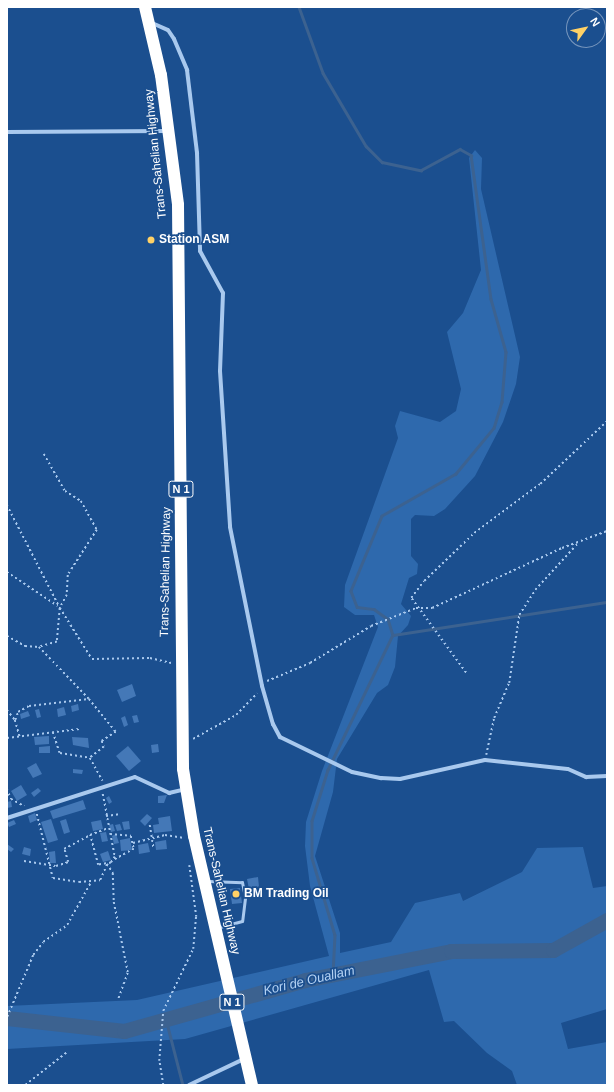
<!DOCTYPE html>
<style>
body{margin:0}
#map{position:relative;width:614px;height:1092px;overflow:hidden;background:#1b4f8f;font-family:Arial,sans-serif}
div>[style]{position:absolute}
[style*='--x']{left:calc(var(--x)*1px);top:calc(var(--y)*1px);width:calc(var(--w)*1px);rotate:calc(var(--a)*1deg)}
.green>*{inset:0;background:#2e69ad}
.stream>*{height:2.5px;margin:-1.25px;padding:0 1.25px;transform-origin:1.25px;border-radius:1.25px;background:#3c6290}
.river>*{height:15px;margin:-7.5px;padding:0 7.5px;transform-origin:7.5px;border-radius:7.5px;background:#3c6290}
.building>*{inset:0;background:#4478b7}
.path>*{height:1.5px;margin-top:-0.75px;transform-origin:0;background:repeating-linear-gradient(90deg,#a9c9ee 0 2px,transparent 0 5px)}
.lane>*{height:3px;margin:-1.5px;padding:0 1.5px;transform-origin:1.5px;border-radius:1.5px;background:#a9c9ee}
.street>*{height:4px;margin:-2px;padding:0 2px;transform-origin:2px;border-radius:2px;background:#a9c9ee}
.highway>*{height:12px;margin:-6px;padding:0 6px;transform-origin:6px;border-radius:6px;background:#fff}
.dots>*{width:11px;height:11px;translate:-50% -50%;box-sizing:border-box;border:2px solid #1b4f8f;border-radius:50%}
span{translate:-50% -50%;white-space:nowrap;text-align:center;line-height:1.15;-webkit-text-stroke:3.5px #1b4f8f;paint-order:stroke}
.shield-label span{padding:1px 3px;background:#1b4f8f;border:1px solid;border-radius:3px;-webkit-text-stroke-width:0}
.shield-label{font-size:11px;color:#fff;font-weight:700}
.street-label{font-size:12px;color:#fff}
.poi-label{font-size:12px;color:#fff;font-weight:700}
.left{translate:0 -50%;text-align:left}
.water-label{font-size:13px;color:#b5d3f5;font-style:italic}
.frame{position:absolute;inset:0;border:8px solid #fff;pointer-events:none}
.north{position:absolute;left:566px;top:8px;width:40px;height:40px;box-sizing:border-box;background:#1b4f8f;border:1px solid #7695bc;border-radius:50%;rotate:57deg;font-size:11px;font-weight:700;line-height:16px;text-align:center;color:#fff}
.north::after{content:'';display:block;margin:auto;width:14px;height:18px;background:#ffd166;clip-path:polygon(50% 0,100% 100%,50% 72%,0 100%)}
</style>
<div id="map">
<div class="green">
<i style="clip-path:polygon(475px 150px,482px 158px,481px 189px,520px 357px,516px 384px,503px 422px,475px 476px,445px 509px,434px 516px,415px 515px,411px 519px,411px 556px,418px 564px,417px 574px,409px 578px,401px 604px,411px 616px,408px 625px,398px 636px,395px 667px,388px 685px,377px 693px,337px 759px,333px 792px,315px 856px,340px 933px,340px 953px,391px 942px,415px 903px,460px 893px,463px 901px,522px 872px,537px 848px,583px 847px,593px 888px,607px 886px,607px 1009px,561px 1023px,568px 1049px,607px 1042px,607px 1085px,517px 1085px,512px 1071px,487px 1053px,454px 1021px,444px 1022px,429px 970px,185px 1039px,7px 1049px,7px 1006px,137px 1000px,329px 956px,310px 886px,305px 846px,306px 822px,322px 771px,378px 627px,374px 615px,355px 615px,344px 607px,345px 585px,398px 438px,395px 426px,400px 411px,440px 422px,456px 411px,461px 389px,447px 332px,463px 313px,481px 270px,469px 158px)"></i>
</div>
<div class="stream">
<i style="--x:299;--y:7;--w:70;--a:70"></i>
<i style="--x:323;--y:73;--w:85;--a:59.5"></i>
<i style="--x:366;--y:146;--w:23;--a:45"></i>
<i style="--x:382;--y:162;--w:40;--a:12"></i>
<i style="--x:421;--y:170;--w:44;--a:-28.3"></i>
<i style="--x:460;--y:149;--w:13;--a:29"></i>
<i style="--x:471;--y:155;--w:145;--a:82.1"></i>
<i style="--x:491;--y:299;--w:55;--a:74.2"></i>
<i style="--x:506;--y:352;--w:50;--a:94.6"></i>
<i style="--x:502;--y:402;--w:27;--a:107"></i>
<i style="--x:494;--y:428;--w:60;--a:129.6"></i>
<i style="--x:456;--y:474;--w:85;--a:150.4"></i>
<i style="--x:382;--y:516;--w:81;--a:112.5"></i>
<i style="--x:351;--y:591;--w:17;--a:69"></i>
<i style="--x:357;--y:607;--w:17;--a:7"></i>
<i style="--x:374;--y:609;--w:17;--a:36"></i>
<i style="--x:388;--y:619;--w:17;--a:73"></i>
<i style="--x:393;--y:635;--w:150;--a:115.7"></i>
<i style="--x:328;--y:770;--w:53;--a:107.4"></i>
<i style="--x:312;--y:821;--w:37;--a:90"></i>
<i style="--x:312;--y:858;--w:80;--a:73.4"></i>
<i style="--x:335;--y:935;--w:40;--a:92.9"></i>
<i style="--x:393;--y:635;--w:217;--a:-8.8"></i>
<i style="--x:166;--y:1019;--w:68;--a:75.6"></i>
</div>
<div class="river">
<i style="--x:7;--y:1018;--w:118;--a:6.3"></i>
<i style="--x:124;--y:1031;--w:188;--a:-15.7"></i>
<i style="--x:305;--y:980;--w:149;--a:-11.2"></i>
<i style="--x:451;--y:951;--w:102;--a:-0.6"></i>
<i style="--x:553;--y:950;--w:62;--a:-29.1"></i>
</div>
<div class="building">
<i style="clip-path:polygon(132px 684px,136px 696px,122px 702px,117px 690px)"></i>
<i style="clip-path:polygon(78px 704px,79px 710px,72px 712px,71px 706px)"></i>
<i style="clip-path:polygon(64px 707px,66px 715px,58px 717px,57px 709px)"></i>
<i style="clip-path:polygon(39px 709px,41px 717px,37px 718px,35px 710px)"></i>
<i style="clip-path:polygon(28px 711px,30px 716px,21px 719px,20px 714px)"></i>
<i style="clip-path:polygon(137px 715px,139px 722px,134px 723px,132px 716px)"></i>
<i style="clip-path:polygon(125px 716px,128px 725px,124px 727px,121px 718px)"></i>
<i style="clip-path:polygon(49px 736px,49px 744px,35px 745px,34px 737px)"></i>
<i style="clip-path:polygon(72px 737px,88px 738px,89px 748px,73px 745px)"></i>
<i style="clip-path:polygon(158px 744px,159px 752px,152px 753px,151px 745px)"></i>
<i style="clip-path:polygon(50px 746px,50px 753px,39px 753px,39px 747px)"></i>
<i style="clip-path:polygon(128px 746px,141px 761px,129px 771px,116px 756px)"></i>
<i style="clip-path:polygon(36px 763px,42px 774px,33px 778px,27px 768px)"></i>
<i style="clip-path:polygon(73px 769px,83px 770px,82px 774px,73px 773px)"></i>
<i style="clip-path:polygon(21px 785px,27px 795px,17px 801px,11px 791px)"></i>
<i style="clip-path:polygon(38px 788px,41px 791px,34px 797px,31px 793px)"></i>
<i style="clip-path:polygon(167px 795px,164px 803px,158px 803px,158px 796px)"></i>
<i style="clip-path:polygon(109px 796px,112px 802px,109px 804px,106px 798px)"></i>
<i style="clip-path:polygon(83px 800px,86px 809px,53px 819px,50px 811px)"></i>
<i style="clip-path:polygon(11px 801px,12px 807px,7px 808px,7px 802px)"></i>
<i style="clip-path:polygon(35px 813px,37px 820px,30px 823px,28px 816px)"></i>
<i style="clip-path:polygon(147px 814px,152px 818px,145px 826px,140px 821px)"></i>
<i style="clip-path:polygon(170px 816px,172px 831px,154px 833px,153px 825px,159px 824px,158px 818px)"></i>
<i style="clip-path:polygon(51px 819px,58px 840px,48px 843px,41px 822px)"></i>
<i style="clip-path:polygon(66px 819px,70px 832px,64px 834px,60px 821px)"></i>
<i style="clip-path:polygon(14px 820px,16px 824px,9px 827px,7px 823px)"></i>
<i style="clip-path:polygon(101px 820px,103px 829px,93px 831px,91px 822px)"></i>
<i style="clip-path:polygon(129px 821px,130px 829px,124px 830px,122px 822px)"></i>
<i style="clip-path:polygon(113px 824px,115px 831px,111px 832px,109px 825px)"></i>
<i style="clip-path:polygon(120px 824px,122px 830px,117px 831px,115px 825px)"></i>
<i style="clip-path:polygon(106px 832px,108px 841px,102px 842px,100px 833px)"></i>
<i style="clip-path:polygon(116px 834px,119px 843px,114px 844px,112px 836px)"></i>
<i style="clip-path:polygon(130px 838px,132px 850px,121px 851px,120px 840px)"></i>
<i style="clip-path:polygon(166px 840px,167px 849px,156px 850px,155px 842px)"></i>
<i style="clip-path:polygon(148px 843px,150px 852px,139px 854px,138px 845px)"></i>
<i style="clip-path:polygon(7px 844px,14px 849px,11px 852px,7px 849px)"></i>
<i style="clip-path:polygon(24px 847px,31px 849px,30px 856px,22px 854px)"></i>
<i style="clip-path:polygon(55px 851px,56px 863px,50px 863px,49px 852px)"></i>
<i style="clip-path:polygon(108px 851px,111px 860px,103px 862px,100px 854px)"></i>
<i style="clip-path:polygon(258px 877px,259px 887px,249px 889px,247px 879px)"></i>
<i style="clip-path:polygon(240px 888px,242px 903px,232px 904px,230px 889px)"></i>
</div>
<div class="path">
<i style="--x:44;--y:454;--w:43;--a:60.4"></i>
<i style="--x:65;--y:491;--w:19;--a:32"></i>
<i style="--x:81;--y:501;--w:33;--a:61"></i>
<i style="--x:97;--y:530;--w:54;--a:122.8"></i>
<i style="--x:68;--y:575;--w:20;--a:93"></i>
<i style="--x:67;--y:595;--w:15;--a:118"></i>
<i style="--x:60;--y:608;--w:34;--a:95"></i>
<i style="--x:57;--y:642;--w:19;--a:164"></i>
<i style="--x:39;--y:647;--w:72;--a:46.1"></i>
<i style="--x:7;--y:505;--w:116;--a:62.8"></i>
<i style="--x:60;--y:608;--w:60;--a:57.9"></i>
<i style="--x:92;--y:659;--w:58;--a:-1"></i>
<i style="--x:150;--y:658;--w:23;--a:13"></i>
<i style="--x:7;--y:572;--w:61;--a:33.7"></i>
<i style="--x:7;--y:636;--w:21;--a:29"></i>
<i style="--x:25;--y:646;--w:14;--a:4"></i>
<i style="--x:466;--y:673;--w:93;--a:-126.3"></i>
<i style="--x:411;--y:598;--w:21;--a:-53"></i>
<i style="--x:424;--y:581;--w:69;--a:-43.8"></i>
<i style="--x:474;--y:533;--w:82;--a:-36.6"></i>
<i style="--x:540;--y:484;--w:92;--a:-43.2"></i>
<i style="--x:267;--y:681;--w:47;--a:-22.7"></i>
<i style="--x:310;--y:663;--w:71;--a:-31.2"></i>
<i style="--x:371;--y:626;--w:48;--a:-21.8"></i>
<i style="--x:416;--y:608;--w:16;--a:0"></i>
<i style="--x:432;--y:608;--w:143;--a:-24.8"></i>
<i style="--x:562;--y:548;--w:48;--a:-20.7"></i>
<i style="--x:7;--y:710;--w:13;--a:51"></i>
<i style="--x:15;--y:720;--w:18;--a:74"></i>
<i style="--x:15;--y:720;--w:9;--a:-69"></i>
<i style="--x:18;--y:712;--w:13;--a:-29"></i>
<i style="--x:29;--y:706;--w:60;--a:-6.7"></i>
<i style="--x:89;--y:699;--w:43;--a:50.7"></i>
<i style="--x:116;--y:732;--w:17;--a:147"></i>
<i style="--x:102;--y:741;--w:6;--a:72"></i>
<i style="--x:104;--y:747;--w:18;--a:142"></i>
<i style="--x:53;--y:732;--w:22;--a:72"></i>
<i style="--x:60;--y:753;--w:30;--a:9"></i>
<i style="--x:90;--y:758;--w:26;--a:61"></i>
<i style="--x:7;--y:738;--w:73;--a:-7.1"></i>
<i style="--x:193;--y:739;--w:49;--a:-29.2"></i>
<i style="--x:236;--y:715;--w:30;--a:-46"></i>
<i style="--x:486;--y:755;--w:38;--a:-78"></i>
<i style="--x:494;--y:718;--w:38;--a:-67"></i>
<i style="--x:509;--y:683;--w:69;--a:-81.6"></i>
<i style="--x:519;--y:615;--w:30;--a:-57"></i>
<i style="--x:535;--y:590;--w:64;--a:-47.5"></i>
<i style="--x:7;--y:789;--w:11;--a:68"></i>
<i style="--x:11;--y:799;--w:15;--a:28"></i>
<i style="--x:103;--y:794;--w:64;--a:79.2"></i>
<i style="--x:115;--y:857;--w:7;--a:124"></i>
<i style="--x:111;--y:863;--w:13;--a:171"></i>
<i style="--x:98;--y:865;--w:31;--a:-105"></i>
<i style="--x:90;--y:835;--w:19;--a:-21"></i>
<i style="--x:37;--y:814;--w:66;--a:76"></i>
<i style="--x:53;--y:878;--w:26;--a:9"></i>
<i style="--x:79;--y:882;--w:21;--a:-5"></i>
<i style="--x:100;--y:880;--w:17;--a:-66"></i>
<i style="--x:106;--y:816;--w:15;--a:-8"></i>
<i style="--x:150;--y:825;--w:24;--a:81"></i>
<i style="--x:110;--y:834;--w:21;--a:5"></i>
<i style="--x:131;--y:836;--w:13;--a:77"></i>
<i style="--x:134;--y:849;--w:23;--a:151"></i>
<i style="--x:133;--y:843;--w:33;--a:-14"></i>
<i style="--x:165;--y:835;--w:18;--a:9"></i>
<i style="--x:24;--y:861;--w:32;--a:9"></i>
<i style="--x:56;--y:866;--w:13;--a:-18"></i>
<i style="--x:68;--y:862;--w:14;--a:-107"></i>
<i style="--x:64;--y:849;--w:30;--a:-28"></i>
<i style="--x:107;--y:864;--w:11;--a:56"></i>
<i style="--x:113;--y:873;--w:29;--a:88"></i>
<i style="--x:114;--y:902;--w:72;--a:78.8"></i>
<i style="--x:128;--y:973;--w:27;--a:110"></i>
<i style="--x:7;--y:1017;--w:67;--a:-67.2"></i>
<i style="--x:33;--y:955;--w:16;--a:-52"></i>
<i style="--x:43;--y:942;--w:29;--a:-35"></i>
<i style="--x:67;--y:925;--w:49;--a:-60.8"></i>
<i style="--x:25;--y:1085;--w:53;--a:-38.2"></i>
<i style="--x:163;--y:1085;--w:24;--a:-99"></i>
<i style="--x:159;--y:1061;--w:50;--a:-85.4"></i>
<i style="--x:163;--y:1011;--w:69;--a:-64.2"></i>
<i style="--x:193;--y:949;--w:32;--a:-85"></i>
<i style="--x:196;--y:917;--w:52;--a:-97.7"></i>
</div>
<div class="lane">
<i style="--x:208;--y:881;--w:34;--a:2"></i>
<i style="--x:242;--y:882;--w:16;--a:79"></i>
<i style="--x:245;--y:898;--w:23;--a:97"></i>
<i style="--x:242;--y:921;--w:24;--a:165"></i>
</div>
<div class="street">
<i style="--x:152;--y:23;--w:17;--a:24"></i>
<i style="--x:168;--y:30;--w:11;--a:56"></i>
<i style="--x:174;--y:39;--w:34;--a:67"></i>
<i style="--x:187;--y:70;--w:84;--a:83.1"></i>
<i style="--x:197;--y:153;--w:98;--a:88.2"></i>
<i style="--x:200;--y:251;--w:48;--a:61.3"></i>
<i style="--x:223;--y:293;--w:78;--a:92.2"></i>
<i style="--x:220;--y:371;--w:156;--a:86.3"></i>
<i style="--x:230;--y:527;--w:162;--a:78.6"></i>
<i style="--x:262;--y:686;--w:40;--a:74"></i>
<i style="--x:273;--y:724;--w:15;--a:62"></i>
<i style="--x:280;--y:737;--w:80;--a:25.9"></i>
<i style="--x:352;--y:772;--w:30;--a:12"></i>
<i style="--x:381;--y:778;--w:19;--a:3"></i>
<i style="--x:400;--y:779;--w:87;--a:-12.6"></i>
<i style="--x:485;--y:760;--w:83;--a:6.2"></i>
<i style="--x:568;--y:769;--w:20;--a:24"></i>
<i style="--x:586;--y:777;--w:21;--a:-3"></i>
<i style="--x:7;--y:132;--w:160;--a:-0.4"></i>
<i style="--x:7;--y:818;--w:134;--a:-17.8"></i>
<i style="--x:135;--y:777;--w:38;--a:25"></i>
<i style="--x:169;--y:793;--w:17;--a:-13"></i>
<i style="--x:189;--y:1085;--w:61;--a:-25.3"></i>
</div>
<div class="highway">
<i style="--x:145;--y:7;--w:70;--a:76.8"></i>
<i style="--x:161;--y:75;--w:131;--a:82.5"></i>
<i style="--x:178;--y:205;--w:564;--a:89.49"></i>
<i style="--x:183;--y:769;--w:68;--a:80.7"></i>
<i style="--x:194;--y:836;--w:256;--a:76.9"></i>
</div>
<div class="dots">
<i style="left:151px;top:240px;background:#ffd166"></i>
<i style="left:236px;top:894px;background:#ffd166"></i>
</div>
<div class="shield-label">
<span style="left:181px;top:489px">N 1</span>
<span style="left:232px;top:1002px">N 1</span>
</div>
<div class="street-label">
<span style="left:156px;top:154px;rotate:-96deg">Trans-Sahelian Highway</span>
<span style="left:166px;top:572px;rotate:-89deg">Trans-Sahelian Highway</span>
<span style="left:221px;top:891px;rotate:77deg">Trans-Sahelian Highway</span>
</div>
<div class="poi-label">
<span class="left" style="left:159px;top:240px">Station ASM</span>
<span class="left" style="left:244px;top:894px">BM Trading Oil</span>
</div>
<div class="water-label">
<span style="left:309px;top:981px;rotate:-13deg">Kori de Ouallam</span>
</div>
<div class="frame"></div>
<div class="north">N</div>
</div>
